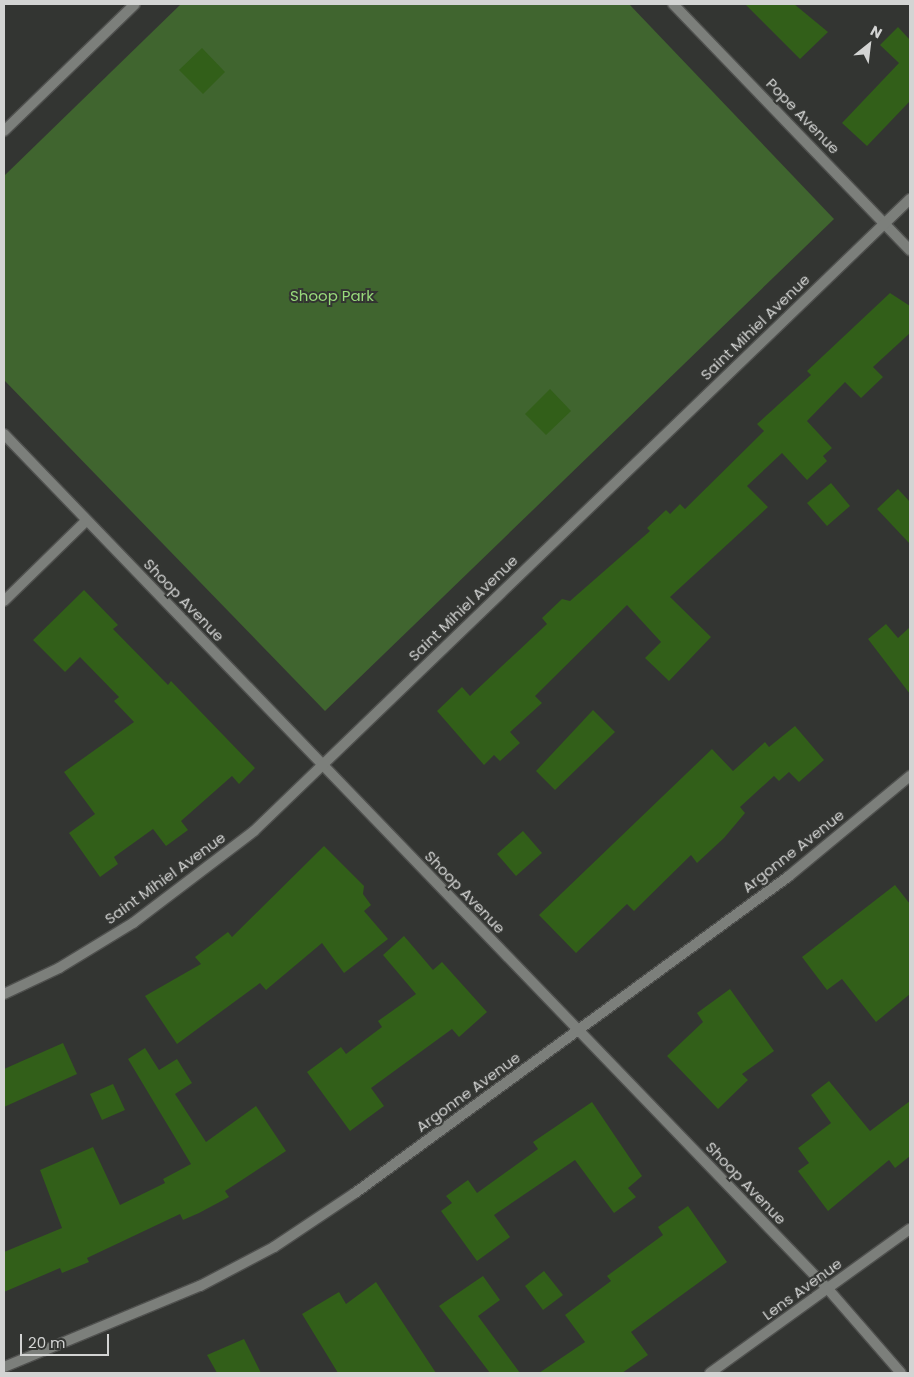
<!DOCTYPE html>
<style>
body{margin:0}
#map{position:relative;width:914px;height:1377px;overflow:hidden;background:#333532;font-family:Poppins,sans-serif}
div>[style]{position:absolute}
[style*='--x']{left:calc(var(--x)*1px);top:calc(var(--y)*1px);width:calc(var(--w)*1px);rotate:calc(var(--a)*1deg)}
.green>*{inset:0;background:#40652f}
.building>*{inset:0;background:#325f19}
.roads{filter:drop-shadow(1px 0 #4f504e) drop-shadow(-1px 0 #4f504e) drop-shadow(0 1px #4f504e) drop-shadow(0 -1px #4f504e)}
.minor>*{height:10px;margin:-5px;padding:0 5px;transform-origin:5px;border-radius:5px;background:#7c7f7b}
span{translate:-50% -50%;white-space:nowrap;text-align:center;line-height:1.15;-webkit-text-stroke:4px #333532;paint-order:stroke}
.street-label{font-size:15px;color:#d3d4d3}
.park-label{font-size:15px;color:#98da7b}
.frame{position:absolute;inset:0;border:5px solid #d3d4d3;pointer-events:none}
.north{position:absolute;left:844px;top:20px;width:50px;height:50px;-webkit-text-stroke:4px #333532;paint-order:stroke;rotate:29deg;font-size:14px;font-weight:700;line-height:20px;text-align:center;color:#d3d4d3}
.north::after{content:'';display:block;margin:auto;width:18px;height:22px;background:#d3d4d3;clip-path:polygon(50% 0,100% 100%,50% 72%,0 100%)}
.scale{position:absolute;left:20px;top:1334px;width:89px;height:22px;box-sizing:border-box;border:2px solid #d3d4d3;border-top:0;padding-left:6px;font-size:15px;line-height:18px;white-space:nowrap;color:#d3d4d3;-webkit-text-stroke:4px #333532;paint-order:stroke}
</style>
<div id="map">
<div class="green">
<i style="clip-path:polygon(181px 4px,629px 4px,834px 219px,325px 711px,4px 380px,4px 176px)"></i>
</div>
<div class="building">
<i style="clip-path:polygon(745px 4px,794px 4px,828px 32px,800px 59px)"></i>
<i style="clip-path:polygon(898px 27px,910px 40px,910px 101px,867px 146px,842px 123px,899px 63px,880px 45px)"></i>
<i style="clip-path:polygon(202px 48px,225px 72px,203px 94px,179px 70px)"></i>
<i style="clip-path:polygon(890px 293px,910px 306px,910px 333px,873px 367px,883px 377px,861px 398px,845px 382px,807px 421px,832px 448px,823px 456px,827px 461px,807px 480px,782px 453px,747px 486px,768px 507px,670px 597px,711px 637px,669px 681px,645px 658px,661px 642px,627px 605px,535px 696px,542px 703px,510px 732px,520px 743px,500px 761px,494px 755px,484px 765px,437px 711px,462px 687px,470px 696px,547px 624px,542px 618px,562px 599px,570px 601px,650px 531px,647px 528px,666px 510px,670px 514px,680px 504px,685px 509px,764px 431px,757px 424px,811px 375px,807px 371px)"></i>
<i style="clip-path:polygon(550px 389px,571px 411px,546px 435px,525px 414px)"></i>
<i style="clip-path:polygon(831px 483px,850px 506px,827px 526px,807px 503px)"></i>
<i style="clip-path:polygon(898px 489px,910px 502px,910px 544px,877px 509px)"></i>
<i style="clip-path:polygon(84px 590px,118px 625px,113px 629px,168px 685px,171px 681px,255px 768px,239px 784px,232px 776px,181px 821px,188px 830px,166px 846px,153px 829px,114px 857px,118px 864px,100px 877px,69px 833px,95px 814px,64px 772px,134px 722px,114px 701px,119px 697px,80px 657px,65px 672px,33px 640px)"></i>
<i style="clip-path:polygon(886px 624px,898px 638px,910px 627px,910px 694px,868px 639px)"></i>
<i style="clip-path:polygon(593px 710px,615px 732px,555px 790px,536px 771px)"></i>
<i style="clip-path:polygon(795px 726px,824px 760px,799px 782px,789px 772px,779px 781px,774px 776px,740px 807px,745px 813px,724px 838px,697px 863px,691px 855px,634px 911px,627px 904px,576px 953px,539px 915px,712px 749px,733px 771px,765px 742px,769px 747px)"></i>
<i style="clip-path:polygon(523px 831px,542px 853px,516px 876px,497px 854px)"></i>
<i style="clip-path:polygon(324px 846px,364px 886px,363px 894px,371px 905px,364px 911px,388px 939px,344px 973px,322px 943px,266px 990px,260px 983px,177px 1044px,145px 996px,201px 964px,195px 957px,228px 932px,232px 937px)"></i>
<i style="clip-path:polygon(895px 885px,910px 904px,910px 994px,876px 1022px,842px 979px,827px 990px,802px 957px)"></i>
<i style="clip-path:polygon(404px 936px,433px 970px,442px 962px,487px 1012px,459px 1037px,452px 1029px,371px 1088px,384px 1106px,350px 1131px,307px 1072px,341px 1047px,346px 1054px,382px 1027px,378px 1021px,416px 994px,383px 955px)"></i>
<i style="clip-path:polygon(730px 989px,774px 1051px,742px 1074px,748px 1080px,718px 1109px,667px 1056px,703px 1022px,697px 1013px)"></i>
<i style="clip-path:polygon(63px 1043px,77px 1074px,4px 1107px,4px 1069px)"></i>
<i style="clip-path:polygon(145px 1048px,159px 1070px,177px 1059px,192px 1083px,175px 1094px,206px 1142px,256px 1106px,286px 1151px,225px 1191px,229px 1197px,199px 1213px,183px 1220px,180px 1214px,87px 1258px,89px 1262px,62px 1273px,60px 1268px,4px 1292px,4px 1252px,62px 1228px,40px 1170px,93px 1147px,120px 1205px,165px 1183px,163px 1179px,191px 1164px,128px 1059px)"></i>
<i style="clip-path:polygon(829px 1081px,870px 1131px,910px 1101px,910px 1156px,895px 1168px,889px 1160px,828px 1211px,798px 1171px,809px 1163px,798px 1148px,831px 1123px,811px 1095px)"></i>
<i style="clip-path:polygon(113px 1084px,125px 1110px,102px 1120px,90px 1094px)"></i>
<i style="clip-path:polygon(592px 1102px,642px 1176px,628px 1188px,636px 1197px,614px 1213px,575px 1160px,494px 1215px,510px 1237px,477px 1261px,441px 1211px,452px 1203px,446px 1196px,468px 1180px,477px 1193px,538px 1149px,533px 1142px)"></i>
<i style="clip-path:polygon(688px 1206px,727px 1262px,631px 1332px,648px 1355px,622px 1373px,539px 1373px,585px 1342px,565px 1315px,611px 1281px,607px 1276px,663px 1235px,658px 1227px)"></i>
<i style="clip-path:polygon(544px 1271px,563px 1295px,543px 1310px,525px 1286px)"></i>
<i style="clip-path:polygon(483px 1276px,500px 1300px,478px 1316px,520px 1373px,490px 1373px,439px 1306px)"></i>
<i style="clip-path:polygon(376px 1282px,436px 1373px,338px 1373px,302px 1314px,339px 1292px,346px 1304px)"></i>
<i style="clip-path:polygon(244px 1339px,261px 1373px,217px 1373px,207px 1355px)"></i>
</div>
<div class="roads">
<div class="minor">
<i style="--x:673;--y:4;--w:342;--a:46.1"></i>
<i style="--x:4;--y:131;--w:182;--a:-44.1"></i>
<i style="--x:4;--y:434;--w:1187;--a:46.06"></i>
<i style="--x:828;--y:1289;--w:111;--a:49"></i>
<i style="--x:4;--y:601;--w:115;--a:-44.3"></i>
<i style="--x:4;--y:994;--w:61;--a:-25.3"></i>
<i style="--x:59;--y:968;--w:87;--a:-31.3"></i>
<i style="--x:133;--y:923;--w:152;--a:-37.2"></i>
<i style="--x:254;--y:831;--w:911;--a:-43.93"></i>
<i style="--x:4;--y:1367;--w:212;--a:-22.5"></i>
<i style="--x:200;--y:1286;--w:84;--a:-27.8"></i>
<i style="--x:274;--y:1247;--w:97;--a:-33.7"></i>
<i style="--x:355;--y:1193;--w:537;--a:-36.14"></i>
<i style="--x:789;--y:876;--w:157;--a:-39.6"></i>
<i style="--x:710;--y:1373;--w:246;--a:-35.8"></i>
</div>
</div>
<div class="street-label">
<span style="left:803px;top:116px;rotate:46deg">Pope Avenue</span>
<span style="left:755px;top:327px;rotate:-44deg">Saint Mihiel Avenue</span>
<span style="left:184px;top:600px;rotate:46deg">Shoop Avenue</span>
<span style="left:463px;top:608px;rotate:-44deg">Saint Mihiel Avenue</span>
<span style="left:793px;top:851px;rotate:-38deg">Argonne Avenue</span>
<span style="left:165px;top:878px;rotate:-36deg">Saint Mihiel Avenue</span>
<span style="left:465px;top:892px;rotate:46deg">Shoop Avenue</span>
<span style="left:468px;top:1092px;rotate:-36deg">Argonne Avenue</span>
<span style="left:746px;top:1183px;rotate:46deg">Shoop Avenue</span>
<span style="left:802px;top:1289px;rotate:-36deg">Lens Avenue</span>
</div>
<div class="park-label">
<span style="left:332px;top:296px">Shoop Park</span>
</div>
<div class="frame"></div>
<div class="north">N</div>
<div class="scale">20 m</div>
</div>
